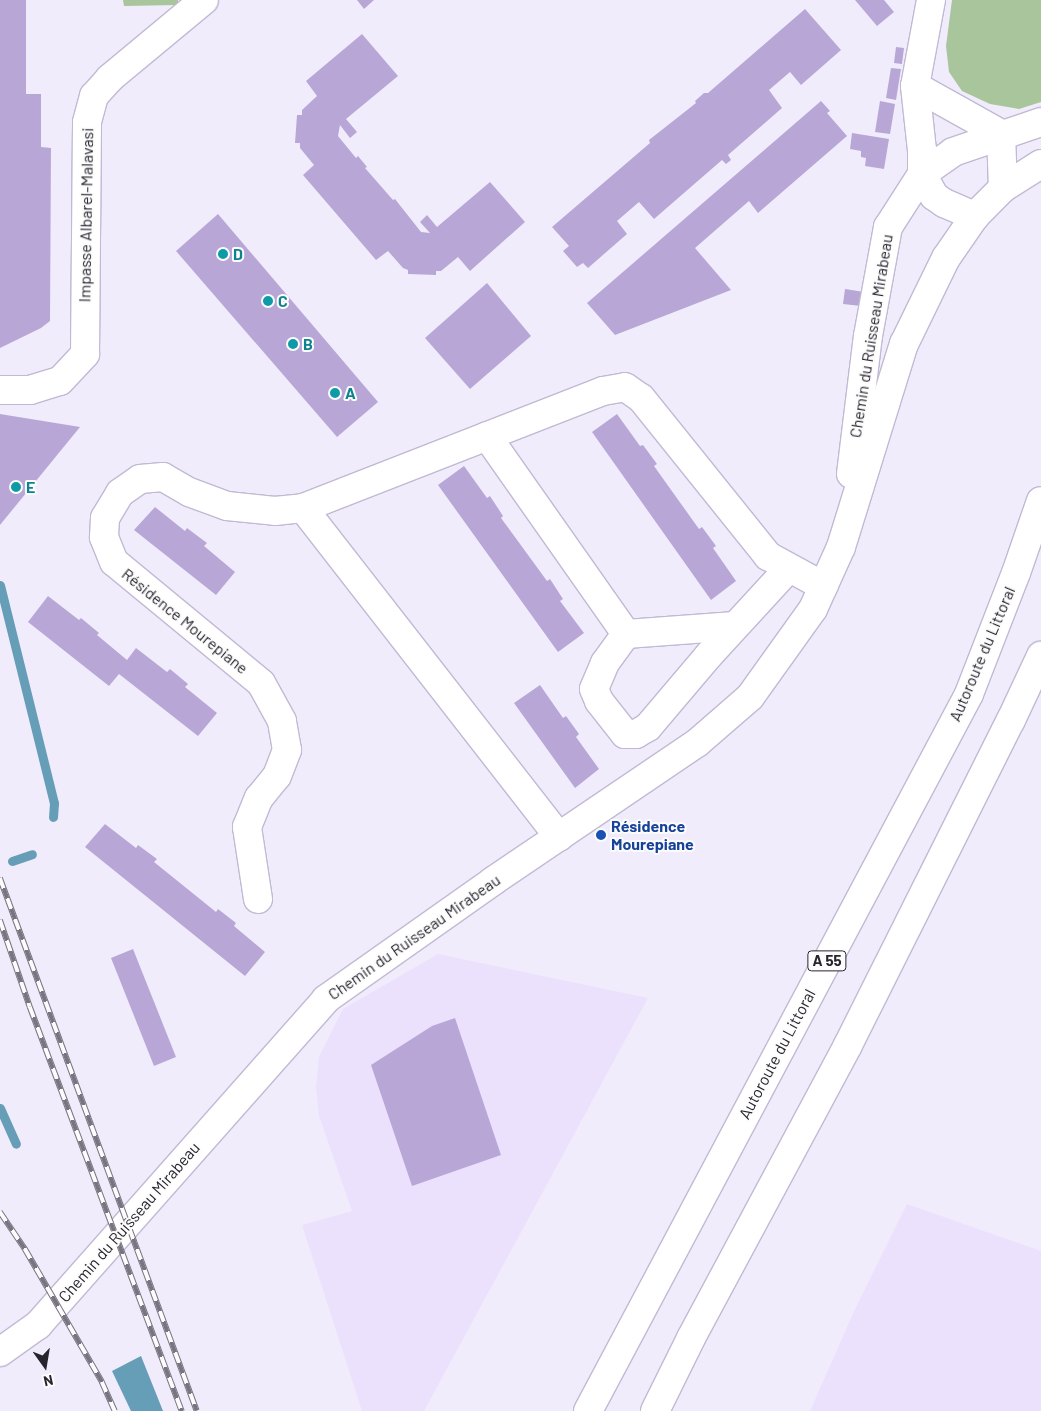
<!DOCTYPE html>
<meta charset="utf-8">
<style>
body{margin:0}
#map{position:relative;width:1041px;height:1411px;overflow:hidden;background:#f1ecfc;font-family:Barlow,sans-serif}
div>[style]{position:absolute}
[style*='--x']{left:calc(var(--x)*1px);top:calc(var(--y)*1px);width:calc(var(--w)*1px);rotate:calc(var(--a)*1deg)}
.built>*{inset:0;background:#ebe1fd}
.green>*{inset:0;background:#a8c59b}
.water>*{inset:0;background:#669db7}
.stream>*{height:9px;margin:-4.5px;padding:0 4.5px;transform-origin:4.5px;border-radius:4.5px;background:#669db7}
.building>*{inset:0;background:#b8a7d6}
.roads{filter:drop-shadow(1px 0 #c2b9d3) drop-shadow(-1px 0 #c2b9d3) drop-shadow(0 1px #c2b9d3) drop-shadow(0 -1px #c2b9d3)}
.street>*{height:28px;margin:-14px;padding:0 14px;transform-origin:14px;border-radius:14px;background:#fff}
.secondary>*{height:28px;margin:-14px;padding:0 14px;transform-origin:14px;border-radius:14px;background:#fff}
.highway>*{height:28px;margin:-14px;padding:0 14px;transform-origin:14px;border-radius:14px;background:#fff}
.rail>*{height:5.5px;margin-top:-2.75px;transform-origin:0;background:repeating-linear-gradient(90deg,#fcfcfc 0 11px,#787480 0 22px);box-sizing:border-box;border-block:1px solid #787480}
.dots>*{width:14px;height:14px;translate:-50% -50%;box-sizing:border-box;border:2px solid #fcfcfc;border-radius:50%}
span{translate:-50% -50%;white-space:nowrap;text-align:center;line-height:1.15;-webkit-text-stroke:4px #fcfcfc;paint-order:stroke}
.shield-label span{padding:1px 4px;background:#fcfcfc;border:1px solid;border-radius:4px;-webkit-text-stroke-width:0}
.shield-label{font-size:15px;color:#28242e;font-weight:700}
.street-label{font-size:16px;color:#28242e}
.culture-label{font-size:16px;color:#0d838f;font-weight:700}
.left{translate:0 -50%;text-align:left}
.transit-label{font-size:16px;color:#164399;font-weight:700}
.north{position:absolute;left:20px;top:1341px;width:50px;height:50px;-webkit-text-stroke:4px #fcfcfc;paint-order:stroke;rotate:167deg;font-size:14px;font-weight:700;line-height:20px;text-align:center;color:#28242e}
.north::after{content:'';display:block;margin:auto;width:18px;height:22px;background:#28242e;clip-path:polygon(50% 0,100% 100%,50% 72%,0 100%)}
</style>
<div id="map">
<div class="built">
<i style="clip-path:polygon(438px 954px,648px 998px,424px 1411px,362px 1411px,302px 1225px,352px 1211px,319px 1116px,316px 1088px,319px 1057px,343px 1009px)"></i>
<i style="clip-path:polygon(907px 1204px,1041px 1251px,1041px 1411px,810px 1411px,855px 1309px)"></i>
</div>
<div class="green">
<i style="clip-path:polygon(123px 0,178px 0,178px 5px,124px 6px)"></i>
<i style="clip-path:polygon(952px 0,1041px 0,1041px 102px,1019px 109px,990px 104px,962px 91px,949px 72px,946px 46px)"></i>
</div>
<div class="water">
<i style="clip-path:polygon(141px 1356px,163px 1411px,131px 1411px,112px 1371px)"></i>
</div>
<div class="stream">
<i style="--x:0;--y:585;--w:225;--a:76.1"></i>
<i style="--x:54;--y:803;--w:14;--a:94"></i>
<i style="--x:12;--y:861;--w:21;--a:-19"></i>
<i style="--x:0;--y:1108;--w:39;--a:66"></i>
</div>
<div class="building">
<i style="clip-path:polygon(0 0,26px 0,26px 94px,41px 94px,41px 147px,51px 148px,50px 321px,41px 328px,0 348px)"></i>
<i style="clip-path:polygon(357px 0,374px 0,364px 9px)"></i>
<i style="clip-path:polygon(855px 0,884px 0,894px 12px,877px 26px)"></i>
<i style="clip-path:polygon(805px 9px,841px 50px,801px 85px,790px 72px,769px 90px,782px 108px,728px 155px,731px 160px,726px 164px,722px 160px,654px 219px,639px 202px,617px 221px,627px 234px,588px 268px,583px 263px,577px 267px,563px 251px,569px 246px,552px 227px,650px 143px,649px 140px,696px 103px,695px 101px,704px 93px,708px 93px)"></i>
<i style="clip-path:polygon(362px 34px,398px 76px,346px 119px,357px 132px,350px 138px,340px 125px,338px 136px,356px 158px,358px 156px,367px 167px,365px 168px,393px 200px,395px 199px,421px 232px,430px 233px,420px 222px,427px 215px,437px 227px,490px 182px,525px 222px,470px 271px,458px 257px,441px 271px,436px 271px,436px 275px,408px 274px,408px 270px,403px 268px,388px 251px,376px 260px,303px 175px,314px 165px,300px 148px,300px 143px,295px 143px,297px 115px,302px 115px,302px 110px,317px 96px,306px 81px)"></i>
<i style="clip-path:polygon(896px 47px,904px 48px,902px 64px,894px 63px)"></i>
<i style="clip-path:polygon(891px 68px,901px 69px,896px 100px,886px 98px)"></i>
<i style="clip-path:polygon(821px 101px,830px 111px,827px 113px,847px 136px,758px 213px,749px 201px,695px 248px,731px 290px,615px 335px,587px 303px)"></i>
<i style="clip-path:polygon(880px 101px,895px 104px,890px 134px,875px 132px)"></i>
<i style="clip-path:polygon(852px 133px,889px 139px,884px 169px,865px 166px,866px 158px,861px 157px,861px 151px,850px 149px)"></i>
<i style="clip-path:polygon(218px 214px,378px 402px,337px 437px,176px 251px)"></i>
<i style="clip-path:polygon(487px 283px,531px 336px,470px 389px,425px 338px)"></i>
<i style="clip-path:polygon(845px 289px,864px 292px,861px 306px,843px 304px)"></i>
<i style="clip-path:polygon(0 414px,80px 427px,0 525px)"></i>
<i style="clip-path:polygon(617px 414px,640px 446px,643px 445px,657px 464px,654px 466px,699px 529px,702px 527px,716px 546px,713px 548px,736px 581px,711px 600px,592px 432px)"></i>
<i style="clip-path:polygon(464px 466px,487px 498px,490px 496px,503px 516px,501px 518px,547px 581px,550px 579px,563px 599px,560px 601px,584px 633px,558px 652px,438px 485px)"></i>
<i style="clip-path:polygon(155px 507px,185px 531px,187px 528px,207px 543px,204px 546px,235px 572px,216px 595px,134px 530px)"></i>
<i style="clip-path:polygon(48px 596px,79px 620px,81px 618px,99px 633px,97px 635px,127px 660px,136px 648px,167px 672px,170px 669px,188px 684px,185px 687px,217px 713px,198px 736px,119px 674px,109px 686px,28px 622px)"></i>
<i style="clip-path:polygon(540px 685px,563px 718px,566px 716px,579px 734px,576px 737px,599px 769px,575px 788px,514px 703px)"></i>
<i style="clip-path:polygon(105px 824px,136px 848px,138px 845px,157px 859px,154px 862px,216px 912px,218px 909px,236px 923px,234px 926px,265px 952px,245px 976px,85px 847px)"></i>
<i style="clip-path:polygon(133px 949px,176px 1057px,154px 1066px,111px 958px)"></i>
<i style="clip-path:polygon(455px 1018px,501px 1155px,412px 1186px,371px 1065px,432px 1026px)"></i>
</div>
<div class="roads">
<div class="street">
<i style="--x:931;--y:0;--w:87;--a:100.5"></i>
<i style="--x:915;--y:86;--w:64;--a:83.8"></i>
<i style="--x:922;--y:150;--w:24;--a:90"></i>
<i style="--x:922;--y:174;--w:25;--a:61"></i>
<i style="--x:934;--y:196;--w:12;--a:35"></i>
<i style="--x:944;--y:203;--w:34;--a:23"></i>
<i style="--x:915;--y:86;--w:98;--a:29.2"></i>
<i style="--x:1001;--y:134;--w:54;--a:87.9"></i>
<i style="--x:0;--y:390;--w:30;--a:0"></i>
<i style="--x:30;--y:390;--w:31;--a:-17"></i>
<i style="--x:60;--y:381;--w:37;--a:-47"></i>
<i style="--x:85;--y:354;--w:232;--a:-89.5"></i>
<i style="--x:87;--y:122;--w:27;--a:-75"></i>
<i style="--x:94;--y:96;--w:24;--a:-48"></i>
<i style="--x:110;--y:78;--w:122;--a:-39.7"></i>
<i style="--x:487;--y:436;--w:242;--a:54.9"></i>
<i style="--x:626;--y:634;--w:36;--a:126"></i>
<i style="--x:605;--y:663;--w:28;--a:113"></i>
<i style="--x:594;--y:689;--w:13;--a:67"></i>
<i style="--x:599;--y:701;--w:42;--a:51.8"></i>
<i style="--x:625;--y:734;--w:11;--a:0"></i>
<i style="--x:636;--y:734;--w:14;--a:-30"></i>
<i style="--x:648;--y:727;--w:94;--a:-49.7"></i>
<i style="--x:709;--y:655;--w:118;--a:-47.4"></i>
<i style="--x:303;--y:508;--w:417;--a:52.1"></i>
<i style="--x:626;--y:634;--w:109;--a:-4.2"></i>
<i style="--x:258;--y:899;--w:73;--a:-98.7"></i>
<i style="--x:247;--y:827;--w:31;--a:-68"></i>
<i style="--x:259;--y:798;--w:28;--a:-51"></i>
<i style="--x:277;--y:776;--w:28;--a:-69"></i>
<i style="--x:287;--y:750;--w:29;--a:-100"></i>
<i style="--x:282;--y:721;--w:43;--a:-118.9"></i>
<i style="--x:261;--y:683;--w:190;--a:-140.5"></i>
<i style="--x:114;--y:562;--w:27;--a:-112"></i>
<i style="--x:104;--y:537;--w:19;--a:-87"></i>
<i style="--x:105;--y:518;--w:29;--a:-59"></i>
<i style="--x:120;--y:493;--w:24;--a:-35"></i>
<i style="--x:140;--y:479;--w:23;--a:-5"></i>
<i style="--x:163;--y:477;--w:30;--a:30"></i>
<i style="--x:189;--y:492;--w:40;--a:20.2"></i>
<i style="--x:227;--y:506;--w:48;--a:5.9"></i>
<i style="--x:275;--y:511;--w:28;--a:-6"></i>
<i style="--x:303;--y:508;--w:322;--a:-21.3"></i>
<i style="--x:603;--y:391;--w:22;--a:-10"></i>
<i style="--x:625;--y:387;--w:19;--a:35"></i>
<i style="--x:641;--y:398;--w:203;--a:51.2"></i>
<i style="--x:768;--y:556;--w:63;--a:28.6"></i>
</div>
<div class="secondary">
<i style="--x:851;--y:474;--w:139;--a:-83"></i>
<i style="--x:868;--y:336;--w:111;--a:-79.6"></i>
<i style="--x:888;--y:227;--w:63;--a:-57.3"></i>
<i style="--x:922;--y:174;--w:38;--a:-35"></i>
<i style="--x:953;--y:152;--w:93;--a:-18.8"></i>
<i style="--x:0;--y:1352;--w:47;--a:-35.4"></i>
<i style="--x:38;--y:1325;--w:435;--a:-48.5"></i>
<i style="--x:326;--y:999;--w:204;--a:-35.2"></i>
<i style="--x:493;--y:881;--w:246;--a:-34.1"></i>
<i style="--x:697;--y:743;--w:70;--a:-41"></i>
<i style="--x:750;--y:697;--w:108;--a:-54.4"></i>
<i style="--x:813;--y:609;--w:68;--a:-65.7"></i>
<i style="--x:841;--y:547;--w:213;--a:-72.8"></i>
<i style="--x:904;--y:344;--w:96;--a:-64"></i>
<i style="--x:946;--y:258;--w:51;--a:-55.4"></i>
<i style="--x:975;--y:216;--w:40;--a:-45"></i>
<i style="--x:1003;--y:188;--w:45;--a:-32.3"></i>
</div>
<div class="highway">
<i style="--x:588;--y:1411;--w:812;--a:-62.01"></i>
<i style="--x:969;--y:694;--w:130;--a:-68.8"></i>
<i style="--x:1016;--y:573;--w:76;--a:-70.9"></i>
<i style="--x:655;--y:1411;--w:81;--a:-63.7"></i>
<i style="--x:691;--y:1338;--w:332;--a:-61.8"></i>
<i style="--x:848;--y:1045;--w:364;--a:-63.4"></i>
<i style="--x:1011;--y:720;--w:71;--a:-64.9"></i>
</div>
</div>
<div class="rail">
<i style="--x:0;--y:878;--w:568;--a:69.72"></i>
<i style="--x:0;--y:920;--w:92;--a:71"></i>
<i style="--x:30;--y:1007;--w:432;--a:69.4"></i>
<i style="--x:0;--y:1212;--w:45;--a:56"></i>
<i style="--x:25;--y:1249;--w:154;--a:59.9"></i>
<i style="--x:102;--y:1382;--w:32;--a:66"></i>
</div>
<div class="dots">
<i style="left:223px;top:254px;background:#0f9aa8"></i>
<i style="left:268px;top:301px;background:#0f9aa8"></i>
<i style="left:293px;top:344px;background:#0f9aa8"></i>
<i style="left:335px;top:393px;background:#0f9aa8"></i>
<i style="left:16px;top:487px;background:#0f9aa8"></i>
<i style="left:601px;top:835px;background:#1a4fb4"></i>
</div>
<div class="shield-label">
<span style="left:827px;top:961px">A 55</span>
</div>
<div class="street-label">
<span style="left:86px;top:215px;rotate:-89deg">Impasse Albarel-Malavasi</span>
<span style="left:871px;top:336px;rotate:-81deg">Chemin du Ruisseau Mirabeau</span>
<span style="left:185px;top:621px;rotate:39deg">Résidence Mourepiane</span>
<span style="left:982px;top:654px;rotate:-67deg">Autoroute du Littoral</span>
<span style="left:414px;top:937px;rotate:-35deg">Chemin du Ruisseau Mirabeau</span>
<span style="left:777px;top:1054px;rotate:-62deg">Autoroute du Littoral</span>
<span style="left:129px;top:1222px;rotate:-49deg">Chemin du Ruisseau Mirabeau</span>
</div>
<div class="culture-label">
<span class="left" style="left:233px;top:254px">D</span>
<span class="left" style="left:278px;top:301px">C</span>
<span class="left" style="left:303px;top:344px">B</span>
<span class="left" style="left:345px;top:393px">A</span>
<span class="left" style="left:26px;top:487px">E</span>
</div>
<div class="transit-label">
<span class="left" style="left:611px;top:835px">Résidence<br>Mourepiane</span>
</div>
<div class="north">N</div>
</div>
